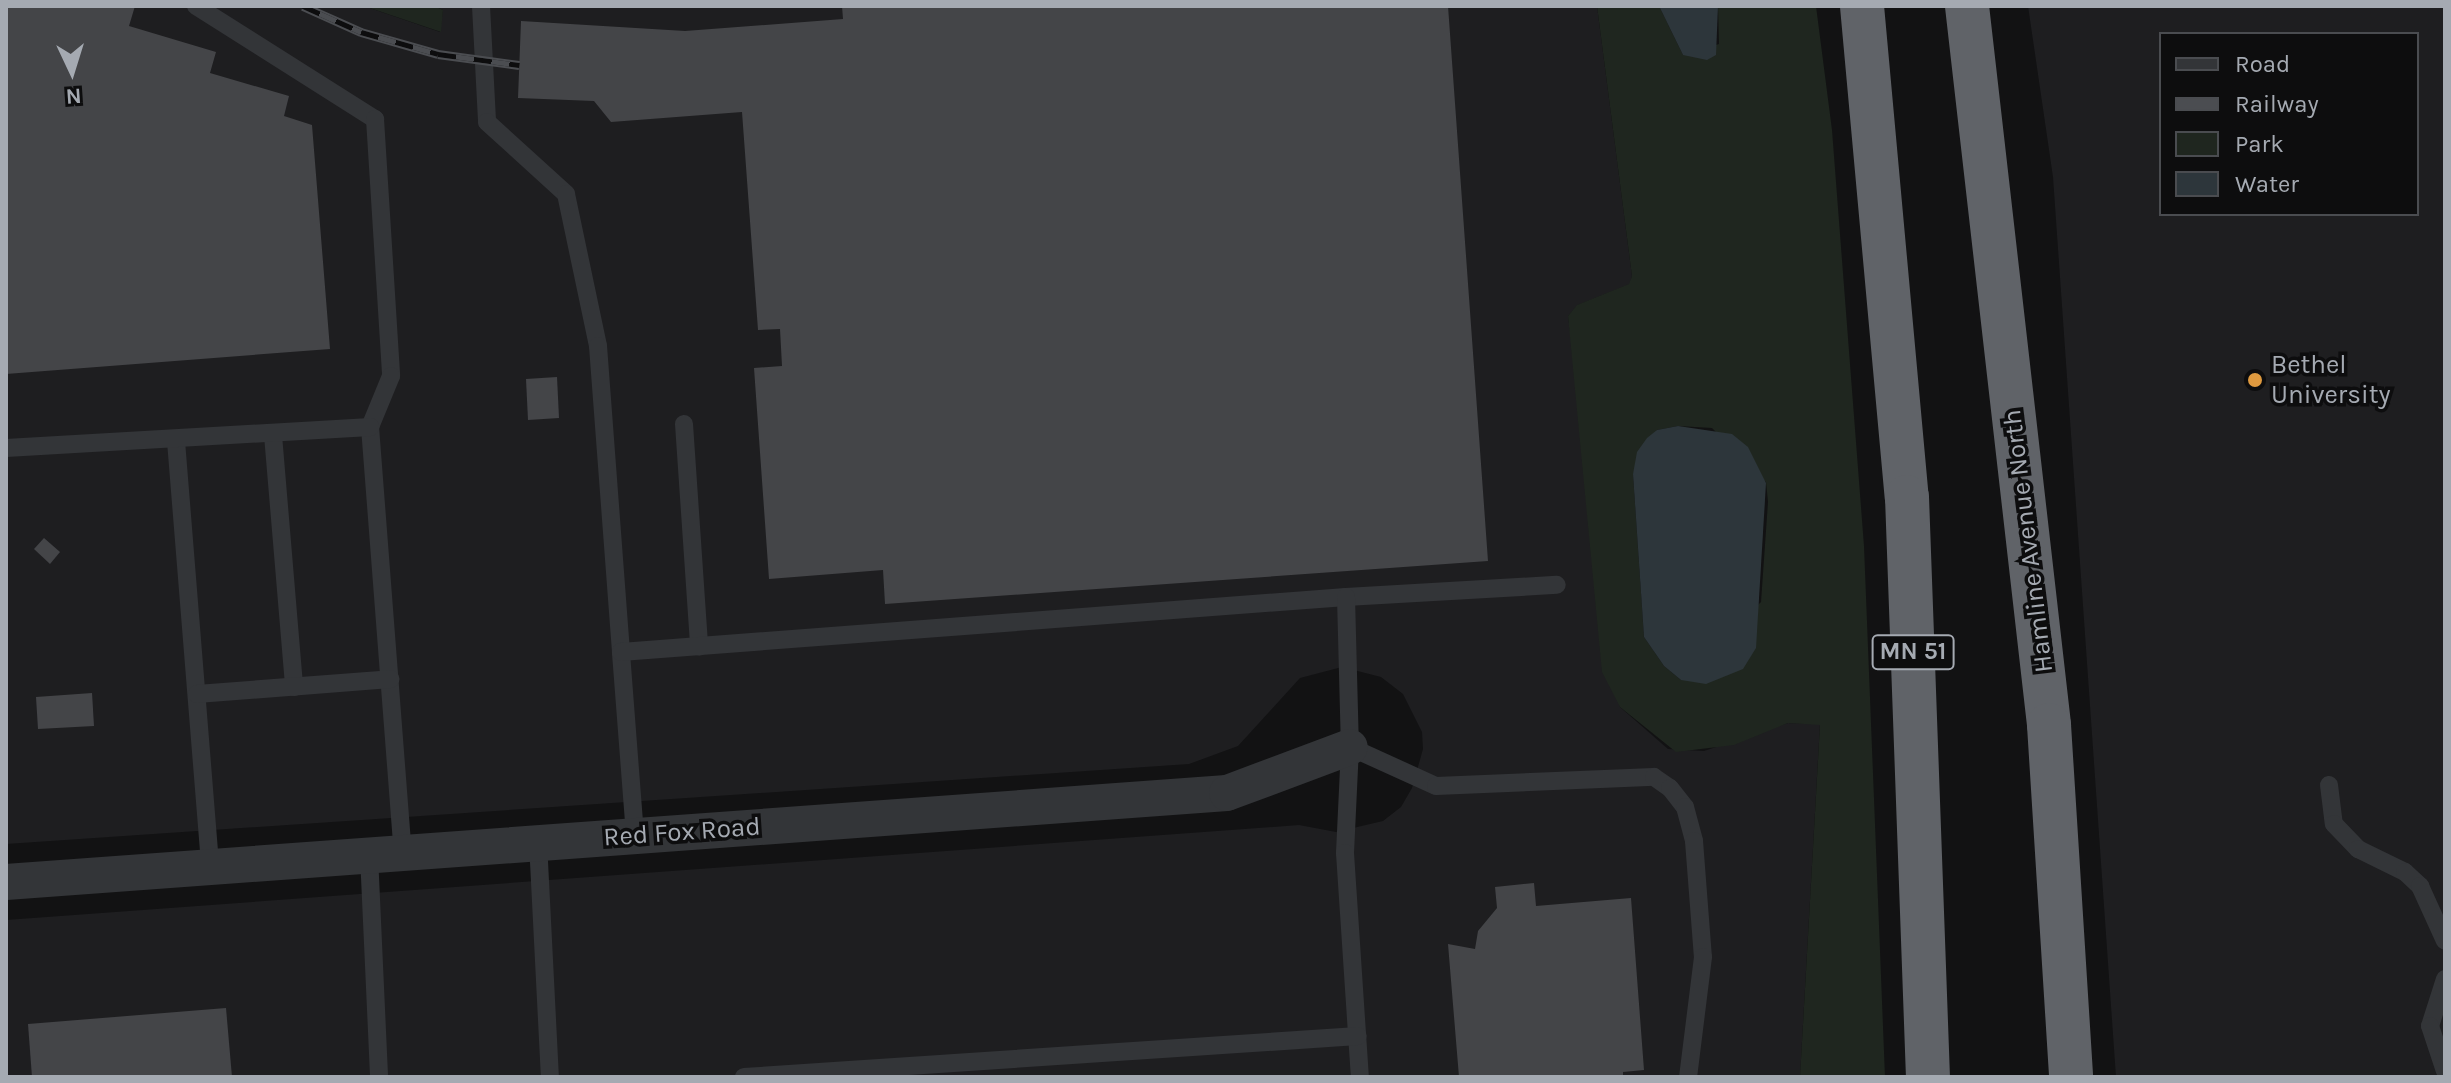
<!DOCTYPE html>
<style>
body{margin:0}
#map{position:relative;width:2451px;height:1083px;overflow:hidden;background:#121213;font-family:Karla,sans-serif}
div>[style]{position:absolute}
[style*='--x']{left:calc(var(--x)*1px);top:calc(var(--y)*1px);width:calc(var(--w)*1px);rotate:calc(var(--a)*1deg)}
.built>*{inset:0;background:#1e1e20}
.green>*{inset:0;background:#1f261f}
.water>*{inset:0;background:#2d363b}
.building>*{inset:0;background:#444548}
.service>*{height:18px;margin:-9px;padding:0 9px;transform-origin:9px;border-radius:9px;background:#333538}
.minor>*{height:36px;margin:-18px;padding:0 18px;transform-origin:18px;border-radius:18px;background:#333538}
.motorway>*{height:44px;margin:-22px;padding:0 22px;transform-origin:22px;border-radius:22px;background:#606368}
.rail>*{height:9px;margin-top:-4.5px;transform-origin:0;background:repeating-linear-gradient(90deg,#0d0d0e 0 18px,#4b4d51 0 36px);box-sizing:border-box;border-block:2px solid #4b4d51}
.dots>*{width:22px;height:22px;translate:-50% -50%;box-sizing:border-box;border:4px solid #0d0d0e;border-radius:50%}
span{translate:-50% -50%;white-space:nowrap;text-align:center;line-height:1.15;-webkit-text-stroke:7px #0d0d0e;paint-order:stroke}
.shield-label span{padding:2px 6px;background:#0d0d0e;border:2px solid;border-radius:6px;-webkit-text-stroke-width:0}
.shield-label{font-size:24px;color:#a5aab2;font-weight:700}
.poi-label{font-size:26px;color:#a5aab2}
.left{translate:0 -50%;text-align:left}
.street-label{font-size:26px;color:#a5aab2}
.frame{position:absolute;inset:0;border:8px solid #a5aab2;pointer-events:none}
.legend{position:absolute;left:2159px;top:32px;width:260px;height:184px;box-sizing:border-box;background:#0d0d0e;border:2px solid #4a4c50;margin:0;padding:10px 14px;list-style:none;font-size:24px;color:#a5aab2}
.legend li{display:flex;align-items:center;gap:16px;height:40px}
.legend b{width:40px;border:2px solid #4a4c50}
.north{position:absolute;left:32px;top:32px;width:80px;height:80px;-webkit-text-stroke:6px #0d0d0e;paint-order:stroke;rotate:176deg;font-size:22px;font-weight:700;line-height:32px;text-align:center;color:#a5aab2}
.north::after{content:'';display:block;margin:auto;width:28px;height:36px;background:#a5aab2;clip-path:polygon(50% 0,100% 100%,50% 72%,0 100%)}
</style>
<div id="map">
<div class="built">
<i style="clip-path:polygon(6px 6px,364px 6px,440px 32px,443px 10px,434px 6px,1597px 6px,1632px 276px,1630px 284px,1578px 305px,1568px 316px,1620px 707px,1668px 749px,1704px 751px,1788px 723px,1820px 724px,1800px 1077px,6px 1077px,6px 920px,1299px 825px,1336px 832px,1383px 821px,1401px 807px,1412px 788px,1423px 749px,1422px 732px,1403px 694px,1381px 677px,1342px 667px,1300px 678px,1238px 746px,1189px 764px,6px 844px)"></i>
<i style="clip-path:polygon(evenodd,2028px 6px,2445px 6px,2445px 1077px,2116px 1077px,2053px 177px,2028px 6px,2161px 34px,2417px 34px,2417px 214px,2161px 214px,2161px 34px)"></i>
</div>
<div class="green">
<i style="clip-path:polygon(364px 6px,434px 6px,443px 10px,441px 32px)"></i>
<i style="clip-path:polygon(evenodd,1597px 6px,1659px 6px,1683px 55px,1719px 44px,1718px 6px,1816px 6px,1832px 130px,1864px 546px,1885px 1077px,1800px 1077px,1820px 725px,1788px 723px,1734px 745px,1676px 752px,1620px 707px,1602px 672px,1568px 316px,1577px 305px,1629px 284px,1632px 276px,1597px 6px,1678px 426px,1712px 428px,1766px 482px,1768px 502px,1761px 602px,1681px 680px,1664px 666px,1644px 637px,1633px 474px,1657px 430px,1678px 426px)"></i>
</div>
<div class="water">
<i style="clip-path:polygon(1659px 6px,1718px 6px,1716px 55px,1707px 60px,1683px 55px)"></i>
<i style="clip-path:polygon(1678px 426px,1732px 434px,1748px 447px,1766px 483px,1756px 648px,1743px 669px,1706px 684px,1681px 680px,1664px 666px,1644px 637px,1633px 474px,1637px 452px,1647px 438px,1657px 430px)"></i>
</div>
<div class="building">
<i style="clip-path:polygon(6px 6px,135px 6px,129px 26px,216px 52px,210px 73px,289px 96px,284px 116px,312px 125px,330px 349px,6px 374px)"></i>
<i style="clip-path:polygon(842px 6px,1448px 6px,1488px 561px,885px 604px,883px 570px,769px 579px,754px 368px,782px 366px,780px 329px,758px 330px,742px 112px,611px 122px,594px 101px,518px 98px,521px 21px,685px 31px,843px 19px)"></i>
<i style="clip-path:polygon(557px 377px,559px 418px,528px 420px,526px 379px)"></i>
<i style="clip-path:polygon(44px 538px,60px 552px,50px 564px,34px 549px)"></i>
<i style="clip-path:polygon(92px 693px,94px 726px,38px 729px,36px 697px)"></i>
<i style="clip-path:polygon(1534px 883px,1536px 906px,1631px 898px,1644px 1070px,1623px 1072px,1623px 1077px,1459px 1077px,1448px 944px,1475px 949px,1478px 931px,1497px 908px,1495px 887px)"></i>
<i style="clip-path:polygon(226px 1008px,232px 1077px,32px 1077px,28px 1024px)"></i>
</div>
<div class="service">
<i style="--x:196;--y:6;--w:212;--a:32.3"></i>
<i style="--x:375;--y:119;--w:257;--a:86.4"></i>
<i style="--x:391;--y:376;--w:55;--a:112.4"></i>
<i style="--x:370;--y:427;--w:426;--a:85.6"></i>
<i style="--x:481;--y:6;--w:116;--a:87"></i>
<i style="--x:487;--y:122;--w:107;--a:42.3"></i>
<i style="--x:566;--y:194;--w:155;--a:78.1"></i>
<i style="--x:598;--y:346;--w:307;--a:85.7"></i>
<i style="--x:684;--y:424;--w:223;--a:86.1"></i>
<i style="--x:273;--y:435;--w:253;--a:85.2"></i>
<i style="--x:176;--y:441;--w:427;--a:85.4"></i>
<i style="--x:6;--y:448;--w:365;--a:-3.3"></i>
<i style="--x:1346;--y:597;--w:211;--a:-3.3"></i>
<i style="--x:197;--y:694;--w:194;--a:-4.4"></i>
<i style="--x:1350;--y:747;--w:94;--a:24.4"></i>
<i style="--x:1436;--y:786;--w:218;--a:-2.4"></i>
<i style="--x:1654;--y:777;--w:19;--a:35"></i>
<i style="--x:1670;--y:788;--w:24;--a:52"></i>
<i style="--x:1685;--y:807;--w:35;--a:75"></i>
<i style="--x:1694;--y:841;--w:116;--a:85.6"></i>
<i style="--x:1703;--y:957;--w:121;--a:97.1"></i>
<i style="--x:2329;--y:785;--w:39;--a:83"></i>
<i style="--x:2334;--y:824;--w:35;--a:46"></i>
<i style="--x:2358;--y:849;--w:52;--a:26.1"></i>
<i style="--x:2405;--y:872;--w:21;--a:43"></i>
<i style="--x:2420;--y:886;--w:60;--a:65.6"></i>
<i style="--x:635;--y:835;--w:184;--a:-94.4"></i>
<i style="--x:621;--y:652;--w:727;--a:-4.34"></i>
<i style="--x:1346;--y:597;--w:150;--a:88.5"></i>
<i style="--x:1350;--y:747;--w:106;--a:92.7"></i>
<i style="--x:1345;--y:853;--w:225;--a:86.2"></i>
<i style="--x:538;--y:842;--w:235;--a:87.1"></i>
<i style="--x:369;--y:855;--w:222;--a:87.4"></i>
<i style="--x:2445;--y:979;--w:49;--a:107.7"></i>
<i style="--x:2430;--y:1026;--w:47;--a:71.6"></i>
<i style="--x:744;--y:1077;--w:615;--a:-3.82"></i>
</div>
<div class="minor">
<i style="--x:6;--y:882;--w:1224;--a:-4.17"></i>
<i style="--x:1227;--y:793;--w:131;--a:-20.5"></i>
</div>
<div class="motorway">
<i style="--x:1862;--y:6;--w:493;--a:84.8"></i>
<i style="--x:1907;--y:497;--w:580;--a:87.93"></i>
<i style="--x:1967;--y:6;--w:724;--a:83.49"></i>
<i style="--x:2049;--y:725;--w:353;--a:86.4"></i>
</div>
<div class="rail">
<i style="--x:303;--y:6;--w:64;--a:24.1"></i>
<i style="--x:361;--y:32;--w:80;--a:15.9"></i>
<i style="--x:438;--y:54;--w:82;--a:7.7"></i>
</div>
<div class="dots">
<i style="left:2255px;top:380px;background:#de993f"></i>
</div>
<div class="shield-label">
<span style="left:1913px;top:652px">MN 51</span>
</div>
<div class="poi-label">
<span class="left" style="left:2271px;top:380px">Bethel<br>University</span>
</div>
<div class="street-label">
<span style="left:2028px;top:541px;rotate:-97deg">Hamline Avenue North</span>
<span style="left:682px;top:832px;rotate:-4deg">Red Fox Road</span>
</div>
<div class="frame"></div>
<ul class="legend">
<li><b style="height:10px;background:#333538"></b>Road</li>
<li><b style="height:10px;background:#4b4d51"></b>Railway</li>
<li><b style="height:22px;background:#1f261f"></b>Park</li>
<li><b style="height:22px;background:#2d363b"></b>Water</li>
</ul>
<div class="north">N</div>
</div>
